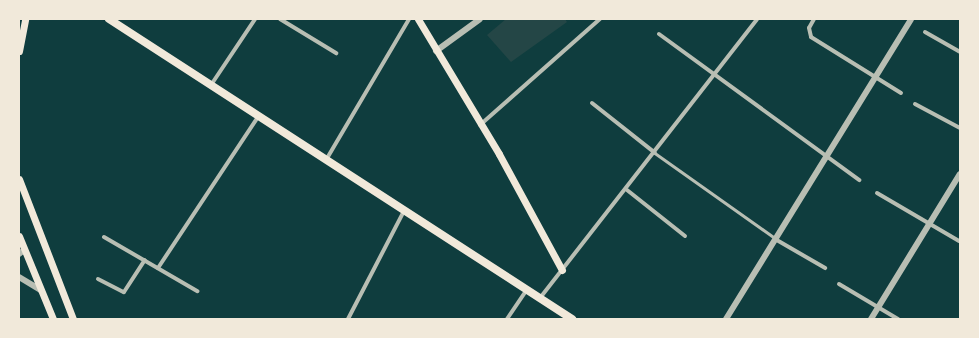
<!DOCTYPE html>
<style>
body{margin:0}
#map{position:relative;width:979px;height:338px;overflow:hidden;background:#0f3d3e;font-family:Ubuntu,sans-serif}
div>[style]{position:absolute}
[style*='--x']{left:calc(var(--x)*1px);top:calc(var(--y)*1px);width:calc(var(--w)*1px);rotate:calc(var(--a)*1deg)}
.green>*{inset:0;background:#244646}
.service>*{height:2.5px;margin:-1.25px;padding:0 1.25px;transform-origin:1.25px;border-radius:1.25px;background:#b8beb3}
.minor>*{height:4px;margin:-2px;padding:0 2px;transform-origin:2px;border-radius:2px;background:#b8beb3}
.tertiary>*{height:6px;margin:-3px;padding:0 3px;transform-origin:3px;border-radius:3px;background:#b8beb3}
.secondary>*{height:7px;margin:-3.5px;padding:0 3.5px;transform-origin:3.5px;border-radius:3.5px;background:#f1e9da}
.primary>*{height:8px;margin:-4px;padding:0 4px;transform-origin:4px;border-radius:4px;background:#f1e9da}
span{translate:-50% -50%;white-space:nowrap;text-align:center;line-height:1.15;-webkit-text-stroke:4px #f1e9da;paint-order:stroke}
.frame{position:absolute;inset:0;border:20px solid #f1e9da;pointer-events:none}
</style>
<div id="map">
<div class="green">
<i style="clip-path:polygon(506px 19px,565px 19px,567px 22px,511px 62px,487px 35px)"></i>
</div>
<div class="service">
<i style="--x:655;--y:153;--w:147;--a:35.3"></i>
</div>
<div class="minor">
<i style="--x:280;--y:19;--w:66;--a:31.3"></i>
<i style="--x:814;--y:19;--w:10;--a:119"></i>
<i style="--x:809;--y:28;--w:9;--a:77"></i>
<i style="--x:811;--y:37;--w:106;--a:31.9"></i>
<i style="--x:925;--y:32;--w:40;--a:29.7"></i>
<i style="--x:659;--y:34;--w:248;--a:36.1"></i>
<i style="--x:211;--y:85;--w:79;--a:-56.3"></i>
<i style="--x:592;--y:103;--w:80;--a:38.4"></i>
<i style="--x:915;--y:104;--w:51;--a:28.1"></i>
<i style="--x:480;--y:125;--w:160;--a:-41.5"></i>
<i style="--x:326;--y:160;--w:164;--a:-59.5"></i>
<i style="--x:627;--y:190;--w:74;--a:38.4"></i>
<i style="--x:877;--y:193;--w:95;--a:30.3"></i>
<i style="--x:104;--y:237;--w:108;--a:30.1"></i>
<i style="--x:775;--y:239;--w:58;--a:30.1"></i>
<i style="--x:158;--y:268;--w:181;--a:-56.5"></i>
<i style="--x:98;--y:279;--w:29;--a:27"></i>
<i style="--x:124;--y:292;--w:38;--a:-57"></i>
<i style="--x:839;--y:284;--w:69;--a:30.7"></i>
<i style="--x:540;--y:298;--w:353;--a:-52.1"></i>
<i style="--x:348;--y:319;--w:122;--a:-62.6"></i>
<i style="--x:507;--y:319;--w:34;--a:-56"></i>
</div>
<div class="tertiary">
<i style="--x:436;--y:51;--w:54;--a:-36"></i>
<i style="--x:19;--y:254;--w:6;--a:-39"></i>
<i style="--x:19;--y:277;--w:26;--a:31"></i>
<i style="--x:726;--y:319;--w:352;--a:-58.3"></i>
<i style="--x:871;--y:319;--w:170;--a:-58.5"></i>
</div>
<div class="secondary">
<i style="--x:418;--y:19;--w:157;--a:59"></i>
<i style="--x:499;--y:154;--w:132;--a:61.5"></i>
<i style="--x:19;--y:51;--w:33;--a:-79"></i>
<i style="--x:19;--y:179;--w:150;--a:68.9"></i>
<i style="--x:19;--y:236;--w:90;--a:67.7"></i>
</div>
<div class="primary">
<i style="--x:109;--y:19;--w:552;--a:32.94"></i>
</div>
<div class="frame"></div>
</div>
